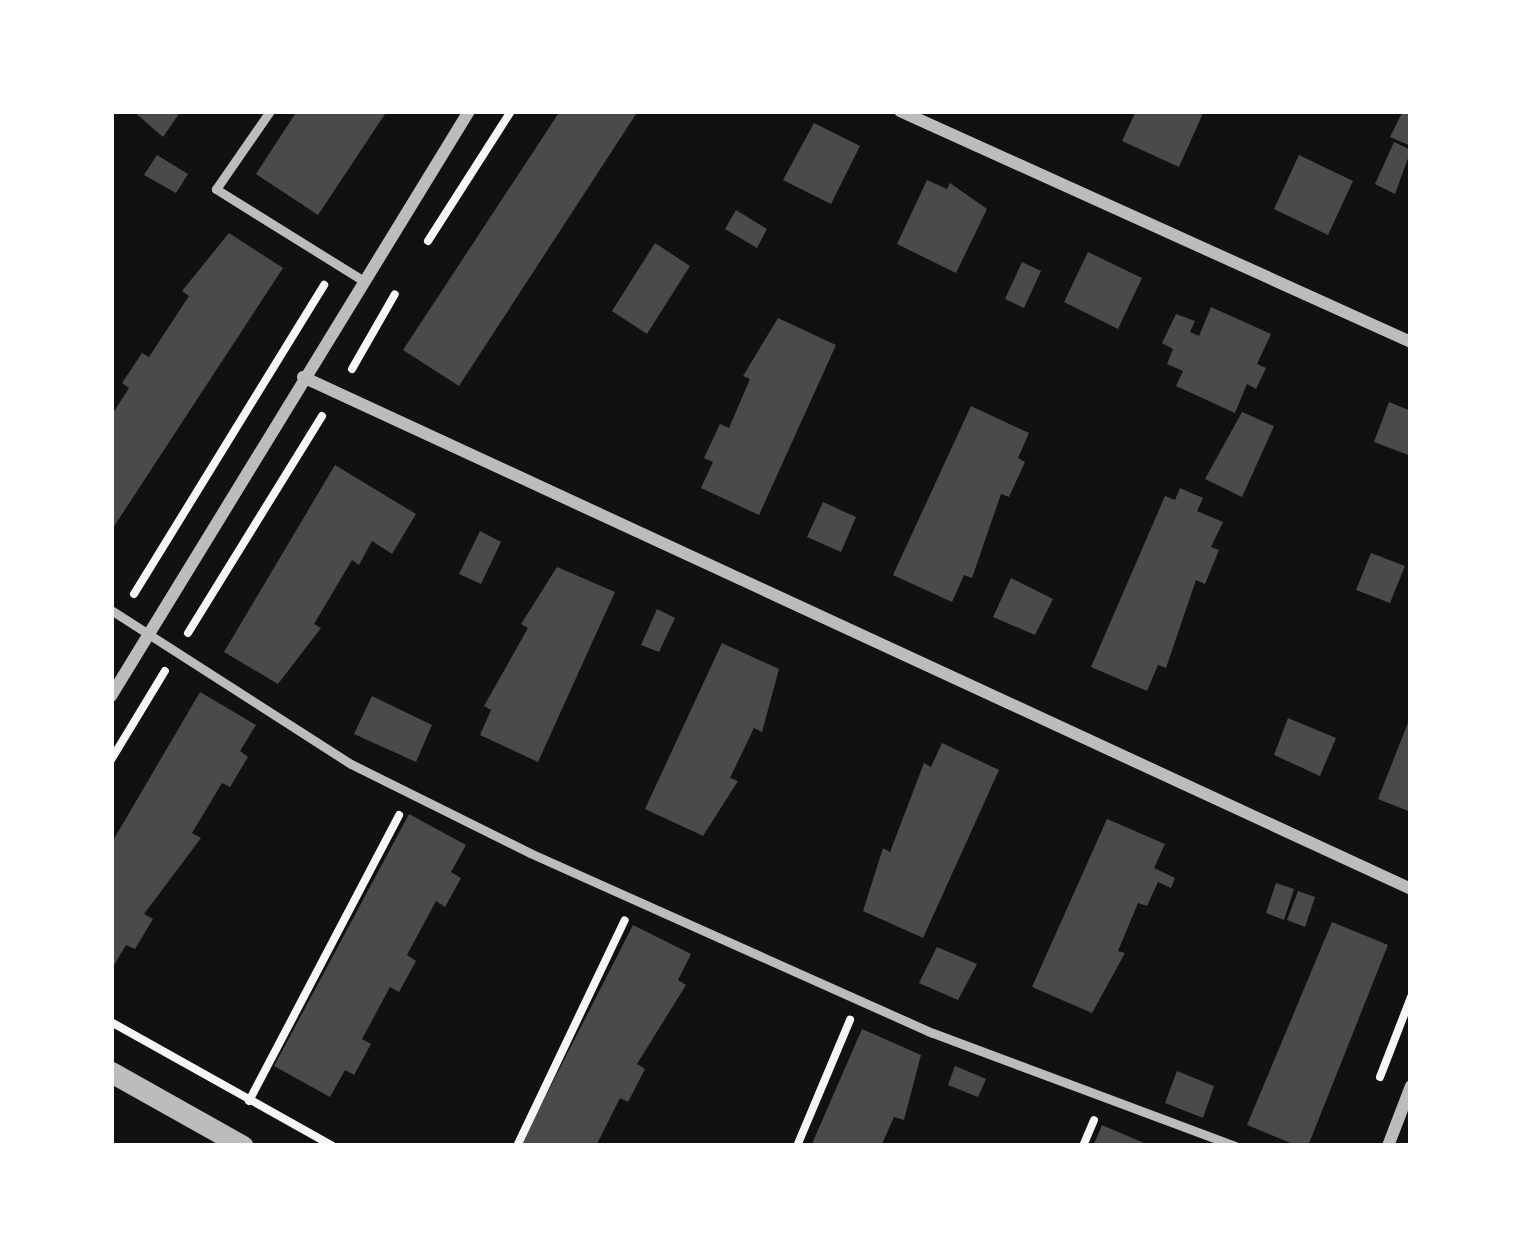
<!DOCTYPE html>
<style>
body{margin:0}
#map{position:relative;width:1522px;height:1257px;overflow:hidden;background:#111;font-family:"Noto Sans",sans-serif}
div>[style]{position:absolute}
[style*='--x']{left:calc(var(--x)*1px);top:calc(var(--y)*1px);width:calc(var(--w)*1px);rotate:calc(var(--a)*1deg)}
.building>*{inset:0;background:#4a4a4a}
.path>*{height:8px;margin:-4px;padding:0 4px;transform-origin:4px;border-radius:4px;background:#f5f5f5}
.service>*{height:9px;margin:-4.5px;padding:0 4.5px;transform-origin:4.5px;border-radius:4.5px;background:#bcbcbc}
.minor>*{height:12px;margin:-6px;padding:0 6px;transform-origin:6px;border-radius:6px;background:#bcbcbc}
.tertiary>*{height:21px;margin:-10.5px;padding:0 10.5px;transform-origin:10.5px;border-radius:10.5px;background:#bcbcbc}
span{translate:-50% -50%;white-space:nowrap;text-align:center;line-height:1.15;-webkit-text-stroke:12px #fff;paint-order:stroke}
.frame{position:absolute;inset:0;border:114px solid #fff;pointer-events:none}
</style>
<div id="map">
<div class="building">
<i style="clip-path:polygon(133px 111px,181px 111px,163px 137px)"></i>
<i style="clip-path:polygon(297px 111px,387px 111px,318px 215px,256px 174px)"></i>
<i style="clip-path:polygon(560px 111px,638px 111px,459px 386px,403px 350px)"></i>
<i style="clip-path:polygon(1136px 111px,1204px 111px,1179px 167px,1122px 141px)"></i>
<i style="clip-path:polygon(1403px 111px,1411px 111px,1411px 146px,1390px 137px)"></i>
<i style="clip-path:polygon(814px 123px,860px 146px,831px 204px,783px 180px)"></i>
<i style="clip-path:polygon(1394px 142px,1411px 150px,1395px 194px,1375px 184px)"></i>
<i style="clip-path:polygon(157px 155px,188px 174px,176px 193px,144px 175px)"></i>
<i style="clip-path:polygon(1299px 155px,1353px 181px,1328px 235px,1274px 209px)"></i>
<i style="clip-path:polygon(927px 180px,947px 189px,950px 183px,987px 209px,956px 273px,897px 244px)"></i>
<i style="clip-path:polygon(736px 210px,767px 229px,757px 248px,725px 229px)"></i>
<i style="clip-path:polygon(229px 233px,283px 268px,111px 531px,111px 416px,129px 388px,122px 383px,142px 353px,149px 357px,189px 296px,182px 291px)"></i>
<i style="clip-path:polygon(655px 243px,690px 266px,647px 334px,612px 311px)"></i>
<i style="clip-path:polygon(1088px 252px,1142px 278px,1118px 329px,1064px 302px)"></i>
<i style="clip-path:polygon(1022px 262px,1041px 271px,1024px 308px,1005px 299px)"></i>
<i style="clip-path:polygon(1211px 307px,1271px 334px,1257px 364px,1266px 368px,1256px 389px,1247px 384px,1235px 413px,1176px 386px,1183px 371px,1167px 364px,1173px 349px,1162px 343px,1176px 314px,1195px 321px,1190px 332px,1199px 336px)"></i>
<i style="clip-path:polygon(778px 318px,836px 345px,759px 515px,701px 488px,713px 462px,704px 458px,720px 424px,729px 428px,750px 379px,743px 376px)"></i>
<i style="clip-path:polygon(1389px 402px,1411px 411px,1411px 456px,1374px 442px)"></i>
<i style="clip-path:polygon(971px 406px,1029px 433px,1018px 458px,1025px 462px,1009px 497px,1001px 494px,972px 578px,964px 575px,952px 602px,893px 575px)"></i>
<i style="clip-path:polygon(1242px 412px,1274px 426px,1242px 497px,1205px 479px)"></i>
<i style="clip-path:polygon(335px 465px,416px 514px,392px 554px,372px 541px,359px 565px,352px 560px,314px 624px,321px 628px,278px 684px,224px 652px)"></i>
<i style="clip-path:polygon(1180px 488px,1203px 498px,1197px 511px,1223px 522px,1211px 547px,1219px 550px,1205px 584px,1196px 580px,1166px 668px,1158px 665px,1147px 691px,1091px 667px,1165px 496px,1175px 500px)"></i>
<i style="clip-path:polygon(823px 502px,856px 517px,841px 552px,807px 537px)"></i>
<i style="clip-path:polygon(480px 531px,501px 542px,481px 584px,459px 574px)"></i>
<i style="clip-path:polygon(1371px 553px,1405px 566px,1390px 603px,1356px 590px)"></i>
<i style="clip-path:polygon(557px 567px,615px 592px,538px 762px,480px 735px,491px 710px,484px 706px,528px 628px,521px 624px)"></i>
<i style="clip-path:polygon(1011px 578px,1053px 599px,1035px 635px,993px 617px)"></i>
<i style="clip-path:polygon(657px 609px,675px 618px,659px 652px,641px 645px)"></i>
<i style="clip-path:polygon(722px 643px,779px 669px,762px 732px,754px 728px,730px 778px,738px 781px,703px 836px,645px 809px)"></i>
<i style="clip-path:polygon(200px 692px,256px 725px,240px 751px,248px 757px,230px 787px,222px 783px,192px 833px,201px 838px,144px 914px,153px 919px,135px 949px,126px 945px,111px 970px,111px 844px)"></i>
<i style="clip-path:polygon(372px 696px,432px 725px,416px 762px,354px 734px)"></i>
<i style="clip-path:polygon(1411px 715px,1411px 812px,1378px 799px)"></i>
<i style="clip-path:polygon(1288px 718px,1336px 738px,1320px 776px,1274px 755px)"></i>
<i style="clip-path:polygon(942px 743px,999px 770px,923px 938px,863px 911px,883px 848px,890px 852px,924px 763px,931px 767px)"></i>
<i style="clip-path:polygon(409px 814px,466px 845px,451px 872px,461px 878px,445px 907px,436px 901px,407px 955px,416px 961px,399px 992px,390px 987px,362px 1039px,371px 1044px,354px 1075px,345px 1070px,330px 1097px,274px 1066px)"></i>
<i style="clip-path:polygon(1107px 819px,1165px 844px,1154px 868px,1175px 878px,1171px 888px,1158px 882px,1147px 906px,1138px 903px,1118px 951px,1125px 953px,1092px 1013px,1032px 987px)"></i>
<i style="clip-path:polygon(1276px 883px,1294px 889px,1284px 920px,1266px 913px)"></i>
<i style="clip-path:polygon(1298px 891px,1315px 897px,1305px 927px,1287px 920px)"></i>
<i style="clip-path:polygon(1332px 922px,1388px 945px,1308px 1146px,1298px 1146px,1247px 1125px)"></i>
<i style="clip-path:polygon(633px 925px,691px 954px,678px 980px,686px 985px,637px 1064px,645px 1069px,628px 1102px,620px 1098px,596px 1146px,520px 1146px)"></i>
<i style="clip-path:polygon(937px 947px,977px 964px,958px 1000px,919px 983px)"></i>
<i style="clip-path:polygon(862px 1029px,921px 1055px,904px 1120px,894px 1117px,881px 1146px,811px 1146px)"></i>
<i style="clip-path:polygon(955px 1066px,986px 1079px,978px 1097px,948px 1085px)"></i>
<i style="clip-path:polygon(1177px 1071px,1214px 1086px,1203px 1118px,1165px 1103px)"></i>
<i style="clip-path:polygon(1102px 1125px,1151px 1146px,1093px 1146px)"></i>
</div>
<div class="path">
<i style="--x:428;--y:241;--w:154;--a:-57.4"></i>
<i style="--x:352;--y:369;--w:86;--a:-60.2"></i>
<i style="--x:134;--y:594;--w:363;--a:-58.4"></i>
<i style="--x:188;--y:633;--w:255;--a:-58.3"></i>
<i style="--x:111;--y:760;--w:104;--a:-58.8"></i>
<i style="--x:111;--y:1022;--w:254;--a:29.2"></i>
<i style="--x:1380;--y:1077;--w:86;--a:-68.8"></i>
<i style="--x:249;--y:1101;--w:323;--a:-62.3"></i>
<i style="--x:517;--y:1146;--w:250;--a:-64.5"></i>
<i style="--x:797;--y:1146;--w:137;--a:-67.2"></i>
<i style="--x:1083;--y:1146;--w:28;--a:-67"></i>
</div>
<div class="service">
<i style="--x:270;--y:111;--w:95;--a:124.7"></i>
<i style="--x:216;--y:189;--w:172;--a:31.9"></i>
<i style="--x:111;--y:610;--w:285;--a:32.7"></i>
<i style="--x:351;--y:764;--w:200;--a:26.4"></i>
<i style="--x:530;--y:853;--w:441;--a:24.1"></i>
<i style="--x:933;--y:1033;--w:323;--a:20.5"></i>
</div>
<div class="minor">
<i style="--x:900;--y:111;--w:561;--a:24.33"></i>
<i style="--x:303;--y:377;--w:1221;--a:24.8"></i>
<i style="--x:111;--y:696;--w:686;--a:-58.53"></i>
<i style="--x:1388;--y:1146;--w:64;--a:-69"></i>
</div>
<div class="tertiary">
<i style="--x:111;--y:1072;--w:151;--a:29.3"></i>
</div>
<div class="frame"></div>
</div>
